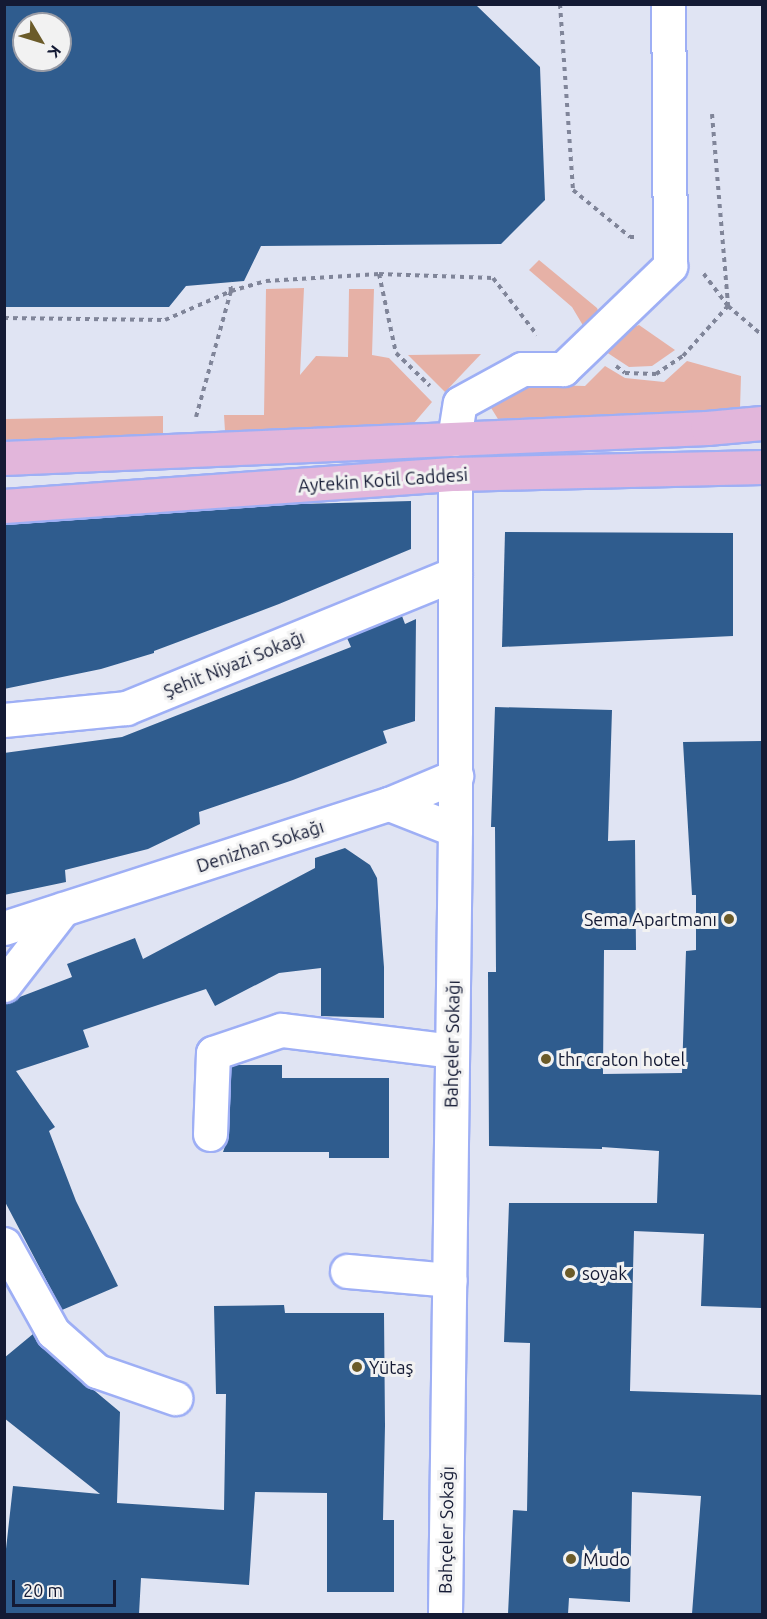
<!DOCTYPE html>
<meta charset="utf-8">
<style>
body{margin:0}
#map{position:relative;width:767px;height:1619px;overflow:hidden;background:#e0e4f3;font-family:Ubuntu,sans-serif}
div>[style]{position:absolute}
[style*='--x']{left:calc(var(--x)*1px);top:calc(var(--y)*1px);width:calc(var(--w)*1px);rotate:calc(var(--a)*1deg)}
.green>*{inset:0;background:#e6b1a6}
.building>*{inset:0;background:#2f5c8e}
.path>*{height:4px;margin-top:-2px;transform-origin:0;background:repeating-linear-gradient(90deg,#808599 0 4.5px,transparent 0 9px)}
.roads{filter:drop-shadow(2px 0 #9eaff5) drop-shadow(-2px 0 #9eaff5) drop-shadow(0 2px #9eaff5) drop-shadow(0 -2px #9eaff5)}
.minor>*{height:33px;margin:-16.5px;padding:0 16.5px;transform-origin:16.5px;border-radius:16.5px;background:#fff}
.major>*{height:33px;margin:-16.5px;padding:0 16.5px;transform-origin:16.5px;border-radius:16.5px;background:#e2b6db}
.dots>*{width:16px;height:16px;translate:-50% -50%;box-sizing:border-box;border:3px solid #f2f2f2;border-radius:50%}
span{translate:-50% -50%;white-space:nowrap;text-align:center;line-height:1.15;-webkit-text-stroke:6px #f2f2f2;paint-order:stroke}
.street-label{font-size:18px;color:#141a34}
.poi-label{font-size:18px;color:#141a34}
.right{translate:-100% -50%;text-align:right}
.left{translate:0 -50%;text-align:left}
.frame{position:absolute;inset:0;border:6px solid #141a34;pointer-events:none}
.north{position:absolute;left:12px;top:12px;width:60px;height:60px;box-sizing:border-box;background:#f2f2f2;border:2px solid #999ca6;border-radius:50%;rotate:128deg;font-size:16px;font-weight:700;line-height:24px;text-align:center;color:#141a34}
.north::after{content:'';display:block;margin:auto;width:21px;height:27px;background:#6b5b29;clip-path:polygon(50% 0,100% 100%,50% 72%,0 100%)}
.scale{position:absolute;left:12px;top:1580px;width:104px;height:27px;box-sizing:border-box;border:3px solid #141a34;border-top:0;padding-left:8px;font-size:18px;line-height:21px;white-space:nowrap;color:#141a34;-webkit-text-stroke:4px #f2f2f2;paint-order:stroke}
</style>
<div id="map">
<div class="green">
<i style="clip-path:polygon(539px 260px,597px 308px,604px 324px,618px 333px,639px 325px,675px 350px,652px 366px,629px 367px,594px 344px,572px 307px,529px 270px)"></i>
<i style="clip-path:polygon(304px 288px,300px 375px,316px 356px,348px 357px,349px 289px,374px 289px,372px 355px,389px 358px,432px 402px,414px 423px,225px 431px,224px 415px,264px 415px,266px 289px)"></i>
<i style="clip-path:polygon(481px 354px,445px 392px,408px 355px)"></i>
<i style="clip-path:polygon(687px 361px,741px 376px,740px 409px,498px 419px,488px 403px,513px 384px,585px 386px,605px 366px,625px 378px,664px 382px)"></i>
<i style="clip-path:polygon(163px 416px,163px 434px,5px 440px,5px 419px)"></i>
</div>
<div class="building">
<i style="clip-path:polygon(evenodd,4px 4px,475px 4px,540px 67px,545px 200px,501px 244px,261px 246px,244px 281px,186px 286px,169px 307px,4px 307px,4px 4px,24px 24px,60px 24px,60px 60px,24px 60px,24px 24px)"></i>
<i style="clip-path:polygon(411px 501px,411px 549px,279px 604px,154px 651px,154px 653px,101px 669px,4px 689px,4px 525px,301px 504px)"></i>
<i style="clip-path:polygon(505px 532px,733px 533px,733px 636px,502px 647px)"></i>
<i style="clip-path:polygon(402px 616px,405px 624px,416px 619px,415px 721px,383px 731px,387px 743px,293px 780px,199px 812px,200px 824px,148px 849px,65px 870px,66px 882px,4px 895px,4px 753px,122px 737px,351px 647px,347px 638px)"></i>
<i style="clip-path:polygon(495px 707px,612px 710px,608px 841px,635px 840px,636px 950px,604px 950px,603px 1074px,682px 1073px,686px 951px,696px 950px,696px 895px,692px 895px,683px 742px,762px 741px,762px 1308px,701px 1306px,704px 1234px,634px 1231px,630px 1391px,762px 1395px,762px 1614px,692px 1614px,701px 1496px,632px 1492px,630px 1602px,569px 1598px,568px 1614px,508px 1614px,513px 1510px,527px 1511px,530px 1343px,504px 1342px,509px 1203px,657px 1203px,659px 1151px,602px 1147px,602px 1149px,489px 1146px,488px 972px,496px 972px,495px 827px,491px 827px)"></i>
<i style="clip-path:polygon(345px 848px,370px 865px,377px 878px,384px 967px,384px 1018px,321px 1016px,321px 968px,279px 973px,215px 1006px,206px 989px,83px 1030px,89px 1047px,16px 1071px,55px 1127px,49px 1131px,76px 1201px,118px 1286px,62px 1310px,4px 1200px,4px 1003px,72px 977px,67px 964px,135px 938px,143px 959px,315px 868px,315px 858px)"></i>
<i style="clip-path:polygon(235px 1065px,282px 1065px,282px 1078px,389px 1078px,389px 1158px,329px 1158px,329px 1152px,223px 1152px,229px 1135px,231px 1067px)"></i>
<i style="clip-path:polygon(284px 1305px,285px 1313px,384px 1313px,385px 1426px,383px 1520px,394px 1520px,394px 1592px,327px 1592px,327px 1493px,255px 1492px,249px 1585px,141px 1578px,139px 1614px,4px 1614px,4px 1567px,13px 1486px,100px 1494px,4px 1418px,4px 1358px,33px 1334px,41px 1346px,120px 1412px,117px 1503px,224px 1510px,226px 1394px,216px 1394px,214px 1306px)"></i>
</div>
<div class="path">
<i style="--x:560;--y:4;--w:186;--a:86"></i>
<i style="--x:573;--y:190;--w:74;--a:39.5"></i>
<i style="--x:630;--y:237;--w:6;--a:0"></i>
<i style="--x:712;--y:114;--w:193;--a:85.2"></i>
<i style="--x:728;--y:306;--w:45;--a:40.5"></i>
<i style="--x:379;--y:274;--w:81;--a:77.9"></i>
<i style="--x:396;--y:353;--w:47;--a:44.1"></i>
<i style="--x:4;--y:318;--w:161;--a:0.7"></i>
<i style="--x:165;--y:320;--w:72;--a:-23.7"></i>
<i style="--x:231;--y:291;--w:36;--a:-16"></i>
<i style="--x:266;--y:281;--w:113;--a:-3.5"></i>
<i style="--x:379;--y:274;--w:114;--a:2"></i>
<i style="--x:493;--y:278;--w:72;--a:52.3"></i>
<i style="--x:616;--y:366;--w:11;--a:38"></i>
<i style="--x:625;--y:373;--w:31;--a:2"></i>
<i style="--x:656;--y:374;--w:32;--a:-34"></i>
<i style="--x:683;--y:356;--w:67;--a:-48"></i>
<i style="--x:728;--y:306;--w:41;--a:-127.1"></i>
<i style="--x:196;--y:417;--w:131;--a:-74.5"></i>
<i style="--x:231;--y:291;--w:9;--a:-96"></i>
</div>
<div class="roads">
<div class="minor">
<i style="--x:454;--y:439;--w:36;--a:-81"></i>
<i style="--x:460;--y:403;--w:71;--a:-28.7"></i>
<i style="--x:522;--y:369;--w:41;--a:0"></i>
<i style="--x:563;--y:369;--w:149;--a:-43.9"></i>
<i style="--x:670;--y:266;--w:262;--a:-90.4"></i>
<i style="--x:4;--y:720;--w:123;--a:-5.6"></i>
<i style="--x:126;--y:708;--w:355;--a:-22.2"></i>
<i style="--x:389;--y:804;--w:71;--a:21.5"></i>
<i style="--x:4;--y:928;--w:404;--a:-17.9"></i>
<i style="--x:389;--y:804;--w:73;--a:-22.7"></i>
<i style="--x:4;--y:985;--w:96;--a:-52.2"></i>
<i style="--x:210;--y:1134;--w:81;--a:-87.9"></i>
<i style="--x:213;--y:1053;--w:72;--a:-18.7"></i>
<i style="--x:281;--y:1030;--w:172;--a:7"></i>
<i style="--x:4;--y:1244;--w:101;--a:60.9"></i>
<i style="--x:53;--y:1332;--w:59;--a:41.6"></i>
<i style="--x:97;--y:1371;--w:83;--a:19.1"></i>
<i style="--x:347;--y:1271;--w:103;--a:5"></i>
<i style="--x:445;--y:1614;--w:784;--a:-89.27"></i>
<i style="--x:455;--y:830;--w:356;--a:-90"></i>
</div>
<div class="major">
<i style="--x:4;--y:458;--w:704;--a:-2.44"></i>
<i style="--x:707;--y:428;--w:55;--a:-5.2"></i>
<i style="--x:4;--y:506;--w:452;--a:-4.1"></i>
<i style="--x:455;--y:474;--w:307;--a:-1.3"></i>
</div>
</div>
<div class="dots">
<i style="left:729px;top:919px;background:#6b5b29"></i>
<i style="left:546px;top:1059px;background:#6b5b29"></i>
<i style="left:570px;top:1273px;background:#6b5b29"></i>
<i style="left:357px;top:1367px;background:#6b5b29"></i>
<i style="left:571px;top:1559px;background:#6b5b29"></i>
</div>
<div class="street-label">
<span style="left:383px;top:480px;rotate:-4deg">Aytekin Kotil Caddesi</span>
<span style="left:234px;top:664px;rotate:-22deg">Şehit Niyazi Sokağı</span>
<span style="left:260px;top:846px;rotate:-18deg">Denizhan Sokağı</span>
<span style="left:452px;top:1044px;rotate:-89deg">Bahçeler Sokağı</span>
<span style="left:446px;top:1530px;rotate:-89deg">Bahçeler Sokağı</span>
</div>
<div class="poi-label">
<span class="right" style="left:717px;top:919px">Sema Apartmanı</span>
<span class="left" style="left:558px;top:1059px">thr craton hotel</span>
<span class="left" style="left:582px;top:1273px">soyak</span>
<span class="left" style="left:369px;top:1367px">Yütaş</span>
<span class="left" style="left:583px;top:1559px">Mudo</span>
</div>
<div class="frame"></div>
<div class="north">K</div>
<div class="scale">20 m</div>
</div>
